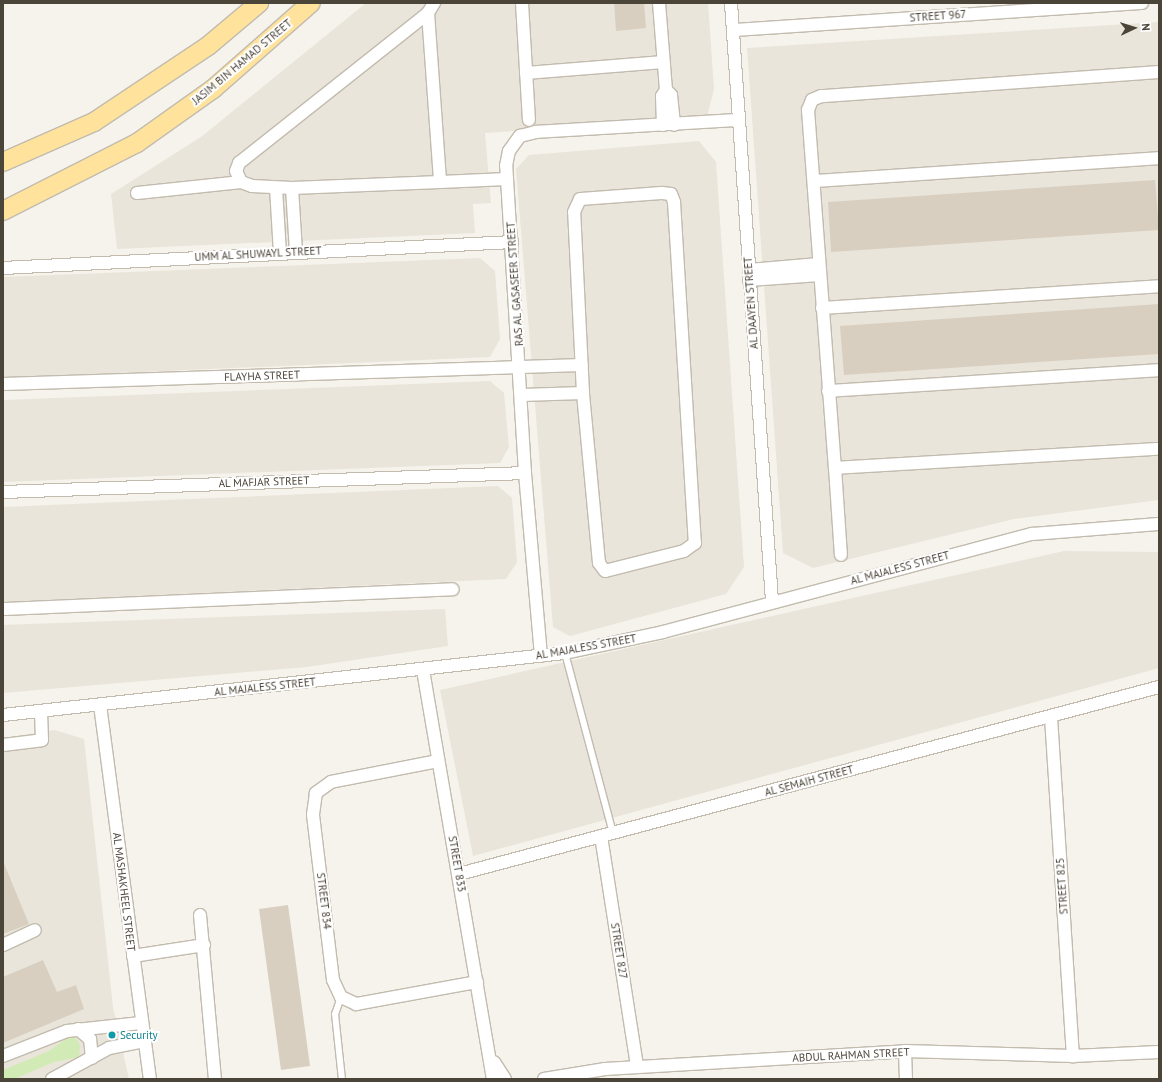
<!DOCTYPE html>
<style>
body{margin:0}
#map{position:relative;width:1162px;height:1082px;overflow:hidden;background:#f6f3ec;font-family:"PT Sans",sans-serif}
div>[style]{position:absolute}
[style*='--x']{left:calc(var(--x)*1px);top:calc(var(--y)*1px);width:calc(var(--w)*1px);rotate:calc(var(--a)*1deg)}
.residential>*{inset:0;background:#eae5da}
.green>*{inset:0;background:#d2eab5}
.building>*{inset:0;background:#d8cfc1}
.roads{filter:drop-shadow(1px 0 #c2bbae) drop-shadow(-1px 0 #c2bbae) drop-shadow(0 1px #c2bbae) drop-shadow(0 -1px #c2bbae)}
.service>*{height:6px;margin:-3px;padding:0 3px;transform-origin:3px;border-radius:3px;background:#fff}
.minor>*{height:12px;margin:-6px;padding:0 6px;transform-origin:6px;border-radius:6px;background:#fff}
.primary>*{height:18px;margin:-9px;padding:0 9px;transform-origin:9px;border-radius:9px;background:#ffe39c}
.dots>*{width:11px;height:11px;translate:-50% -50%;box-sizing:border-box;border:2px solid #fff;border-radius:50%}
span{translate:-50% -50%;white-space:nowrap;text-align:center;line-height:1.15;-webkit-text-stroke:4px #fff;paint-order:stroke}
.street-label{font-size:11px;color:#4b4439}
.culture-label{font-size:11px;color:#0d838f}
.left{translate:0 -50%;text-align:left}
.frame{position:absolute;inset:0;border:4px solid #4b4439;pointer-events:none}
.north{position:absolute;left:1114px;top:8px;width:40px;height:40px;-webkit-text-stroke:3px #fff;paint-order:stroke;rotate:86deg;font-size:11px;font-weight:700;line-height:16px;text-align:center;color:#4b4439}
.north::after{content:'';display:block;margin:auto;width:14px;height:18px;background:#4b4439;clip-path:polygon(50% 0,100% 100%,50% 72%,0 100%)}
</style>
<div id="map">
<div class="residential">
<i style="clip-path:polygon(366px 3px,708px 3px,714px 89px,707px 117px,485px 133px,491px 203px,473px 204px,475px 233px,117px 249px,111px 194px,201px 137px)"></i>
<i style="clip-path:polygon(1159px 22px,1159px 500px,1014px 519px,813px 568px,783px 553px,747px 48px)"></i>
<i style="clip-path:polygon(699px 141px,716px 162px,744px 567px,726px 594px,570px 636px,553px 627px,516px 169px,529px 155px)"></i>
<i style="clip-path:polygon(480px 258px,495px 271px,500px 339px,490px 357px,3px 378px,3px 277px)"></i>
<i style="clip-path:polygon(490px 381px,504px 393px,509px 447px,500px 463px,3px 482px,3px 400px)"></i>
<i style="clip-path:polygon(498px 486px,512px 498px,517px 562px,506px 579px,3px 602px,3px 507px)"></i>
<i style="clip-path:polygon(1064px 551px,1159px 552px,1159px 668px,473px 856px,440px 690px)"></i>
<i style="clip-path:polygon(445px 609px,448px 646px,307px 667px,3px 693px,3px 625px)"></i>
<i style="clip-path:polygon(55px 730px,84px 739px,113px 1007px,129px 1079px,3px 1079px,3px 738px)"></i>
</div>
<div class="green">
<i style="clip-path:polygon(70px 1036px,75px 1037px,80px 1045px,79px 1057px,54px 1062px,14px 1079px,3px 1079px,3px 1070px,49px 1051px)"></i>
</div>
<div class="building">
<i style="clip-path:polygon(614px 3px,644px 3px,646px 28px,616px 31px)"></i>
<i style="clip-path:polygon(1155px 180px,1159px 230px,831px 252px,828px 202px)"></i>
<i style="clip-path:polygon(1159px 304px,1159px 354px,844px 375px,840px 326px)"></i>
<i style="clip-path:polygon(3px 861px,29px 924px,3px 934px)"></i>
<i style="clip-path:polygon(288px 905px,310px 1066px,281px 1070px,259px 909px)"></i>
<i style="clip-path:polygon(43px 960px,57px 992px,76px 985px,84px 1009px,3px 1043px,3px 977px)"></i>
</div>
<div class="roads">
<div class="service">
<i style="--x:565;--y:653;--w:186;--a:75.1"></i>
<i style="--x:341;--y:997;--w:18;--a:109"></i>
<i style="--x:335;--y:1014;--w:65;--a:83.9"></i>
</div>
<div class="minor">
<i style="--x:522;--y:3;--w:117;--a:86.6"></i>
<i style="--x:659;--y:3;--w:87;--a:85.4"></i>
<i style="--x:666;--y:90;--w:7;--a:45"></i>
<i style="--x:671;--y:95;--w:30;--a:84"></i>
<i style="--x:731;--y:3;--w:600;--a:86.08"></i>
<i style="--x:428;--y:13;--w:169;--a:85.9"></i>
<i style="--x:440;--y:182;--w:148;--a:177.7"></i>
<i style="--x:292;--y:188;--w:40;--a:-177.1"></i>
<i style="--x:252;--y:186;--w:12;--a:-160"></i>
<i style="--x:241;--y:182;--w:12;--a:-114"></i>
<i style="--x:236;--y:171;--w:9;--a:-69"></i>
<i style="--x:239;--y:163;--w:241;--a:-38.4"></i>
<i style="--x:428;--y:13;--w:12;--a:-59"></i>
<i style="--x:733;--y:30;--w:410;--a:-3.8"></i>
<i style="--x:1159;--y:72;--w:339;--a:175.9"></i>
<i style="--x:821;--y:96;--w:10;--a:156"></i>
<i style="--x:812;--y:100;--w:11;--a:112"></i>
<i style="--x:808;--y:110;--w:359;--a:85.7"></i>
<i style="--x:835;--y:468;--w:325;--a:-3.4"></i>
<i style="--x:526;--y:73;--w:138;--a:-4.6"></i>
<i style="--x:663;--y:125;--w:29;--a:-92"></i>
<i style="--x:662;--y:96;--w:7;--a:-56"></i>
<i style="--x:814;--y:181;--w:346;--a:-3.8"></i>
<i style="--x:440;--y:182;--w:67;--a:-2.6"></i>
<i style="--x:276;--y:188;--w:65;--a:86.5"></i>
<i style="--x:292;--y:188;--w:64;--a:86.4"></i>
<i style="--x:137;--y:193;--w:105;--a:-6"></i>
<i style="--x:662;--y:193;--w:9;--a:6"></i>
<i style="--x:671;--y:194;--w:9;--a:69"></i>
<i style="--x:674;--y:202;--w:342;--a:86.5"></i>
<i style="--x:695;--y:543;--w:14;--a:144"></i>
<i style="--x:684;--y:551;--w:81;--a:165.8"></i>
<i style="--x:605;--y:571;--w:10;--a:-127"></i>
<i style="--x:599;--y:563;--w:171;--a:-95.4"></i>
<i style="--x:583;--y:393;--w:181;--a:-92.8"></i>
<i style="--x:574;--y:212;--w:14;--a:-65"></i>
<i style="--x:580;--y:199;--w:82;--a:-4.2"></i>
<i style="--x:3;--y:268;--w:510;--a:-2.92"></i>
<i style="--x:749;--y:270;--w:70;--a:-4.9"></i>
<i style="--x:749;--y:280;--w:71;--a:-4"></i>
<i style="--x:822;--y:308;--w:338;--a:-3.7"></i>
<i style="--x:3;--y:384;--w:579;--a:-1.88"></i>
<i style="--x:828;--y:391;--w:332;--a:-3.6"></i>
<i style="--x:522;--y:395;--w:61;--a:-1.9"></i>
<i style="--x:835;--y:468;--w:87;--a:86.1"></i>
<i style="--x:3;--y:492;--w:522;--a:-2.08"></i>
<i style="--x:3;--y:609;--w:450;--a:-2.5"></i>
<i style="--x:541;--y:656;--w:184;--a:-95"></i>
<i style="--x:525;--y:473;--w:308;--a:-93.5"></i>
<i style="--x:506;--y:166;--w:15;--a:-79"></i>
<i style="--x:509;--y:151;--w:19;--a:-54"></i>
<i style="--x:520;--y:136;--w:16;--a:-14"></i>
<i style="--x:536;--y:132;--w:203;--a:-3.4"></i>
<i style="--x:423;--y:670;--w:415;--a:80.3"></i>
<i style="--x:100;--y:705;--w:377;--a:82.4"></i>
<i style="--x:3;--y:715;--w:565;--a:-6.3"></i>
<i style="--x:565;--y:653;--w:100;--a:-12.1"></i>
<i style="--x:663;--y:632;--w:382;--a:-14.9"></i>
<i style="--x:1032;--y:534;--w:127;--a:-4.5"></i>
<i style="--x:1051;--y:717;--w:340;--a:86.3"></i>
<i style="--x:3;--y:745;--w:39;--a:-7"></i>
<i style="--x:42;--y:740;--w:29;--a:-92"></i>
<i style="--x:438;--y:761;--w:109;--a:168.9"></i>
<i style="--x:331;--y:782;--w:19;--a:144"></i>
<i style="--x:316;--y:793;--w:22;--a:98"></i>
<i style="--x:313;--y:815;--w:166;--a:83.1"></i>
<i style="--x:333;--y:980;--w:19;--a:65"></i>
<i style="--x:341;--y:997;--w:17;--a:25"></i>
<i style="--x:356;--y:1004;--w:123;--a:-10.3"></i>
<i style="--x:601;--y:836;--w:233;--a:81.1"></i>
<i style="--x:459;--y:874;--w:725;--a:-14.96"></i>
<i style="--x:200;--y:915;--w:165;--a:84.8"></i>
<i style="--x:3;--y:945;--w:35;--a:-25"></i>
<i style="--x:133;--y:956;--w:72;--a:-8.8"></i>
<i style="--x:78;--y:1029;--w:16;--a:40"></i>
<i style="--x:90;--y:1039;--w:19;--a:84"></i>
<i style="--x:905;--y:1051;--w:28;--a:88"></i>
<i style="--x:3;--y:1056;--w:69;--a:-21.3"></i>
<i style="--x:67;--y:1031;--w:74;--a:-6.2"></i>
<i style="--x:494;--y:1062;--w:20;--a:57"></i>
<i style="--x:52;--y:1079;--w:65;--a:-28.5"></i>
<i style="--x:109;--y:1048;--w:36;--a:-11"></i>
<i style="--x:544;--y:1079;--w:62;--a:-9.3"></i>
<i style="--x:605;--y:1069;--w:301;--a:-3.4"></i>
<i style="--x:905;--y:1051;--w:168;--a:1.7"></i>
<i style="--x:1073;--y:1056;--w:86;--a:-2.7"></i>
</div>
<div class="primary">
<i style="--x:3;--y:162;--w:99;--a:-23.7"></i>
<i style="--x:94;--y:122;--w:137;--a:-33.7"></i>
<i style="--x:208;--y:46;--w:67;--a:-40.1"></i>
<i style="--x:3;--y:211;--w:150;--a:-26.9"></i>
<i style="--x:137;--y:143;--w:93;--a:-35.4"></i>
<i style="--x:213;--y:89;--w:130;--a:-41.3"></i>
</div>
</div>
<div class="dots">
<i style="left:112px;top:1035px;background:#0f9aa8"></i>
</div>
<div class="street-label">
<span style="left:938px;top:16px;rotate:-4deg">STREET 967</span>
<span style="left:242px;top:62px;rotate:-40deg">JASIM BIN HAMAD STREET</span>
<span style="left:258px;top:254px;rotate:-3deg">UMM AL SHUWAYL STREET</span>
<span style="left:515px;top:284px;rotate:-94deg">RAS AL GASASEER STREET</span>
<span style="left:751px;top:303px;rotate:-94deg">AL DAAYEN STREET</span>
<span style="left:262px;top:376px;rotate:-2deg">FLAYHA STREET</span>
<span style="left:264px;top:482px;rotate:-2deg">AL MAFJAR STREET</span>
<span style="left:900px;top:568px;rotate:-15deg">AL MAJALESS STREET</span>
<span style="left:586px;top:647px;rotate:-10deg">AL MAJALESS STREET</span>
<span style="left:265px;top:687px;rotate:-6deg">AL MAJALESS STREET</span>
<span style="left:809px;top:781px;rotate:-15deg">AL SEMAIH STREET</span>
<span style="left:457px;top:864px;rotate:80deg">STREET 833</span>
<span style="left:1062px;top:886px;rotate:-94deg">STREET 825</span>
<span style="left:124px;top:892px;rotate:83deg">AL MASHAKHEEL STREET</span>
<span style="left:324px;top:901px;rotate:83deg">STREET 834</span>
<span style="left:619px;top:951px;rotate:81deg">STREET 827</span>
<span style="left:851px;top:1055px;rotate:-3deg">ABDUL RAHMAN STREET</span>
</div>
<div class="culture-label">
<span class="left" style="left:120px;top:1035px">Security</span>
</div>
<div class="frame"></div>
<div class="north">N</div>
</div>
